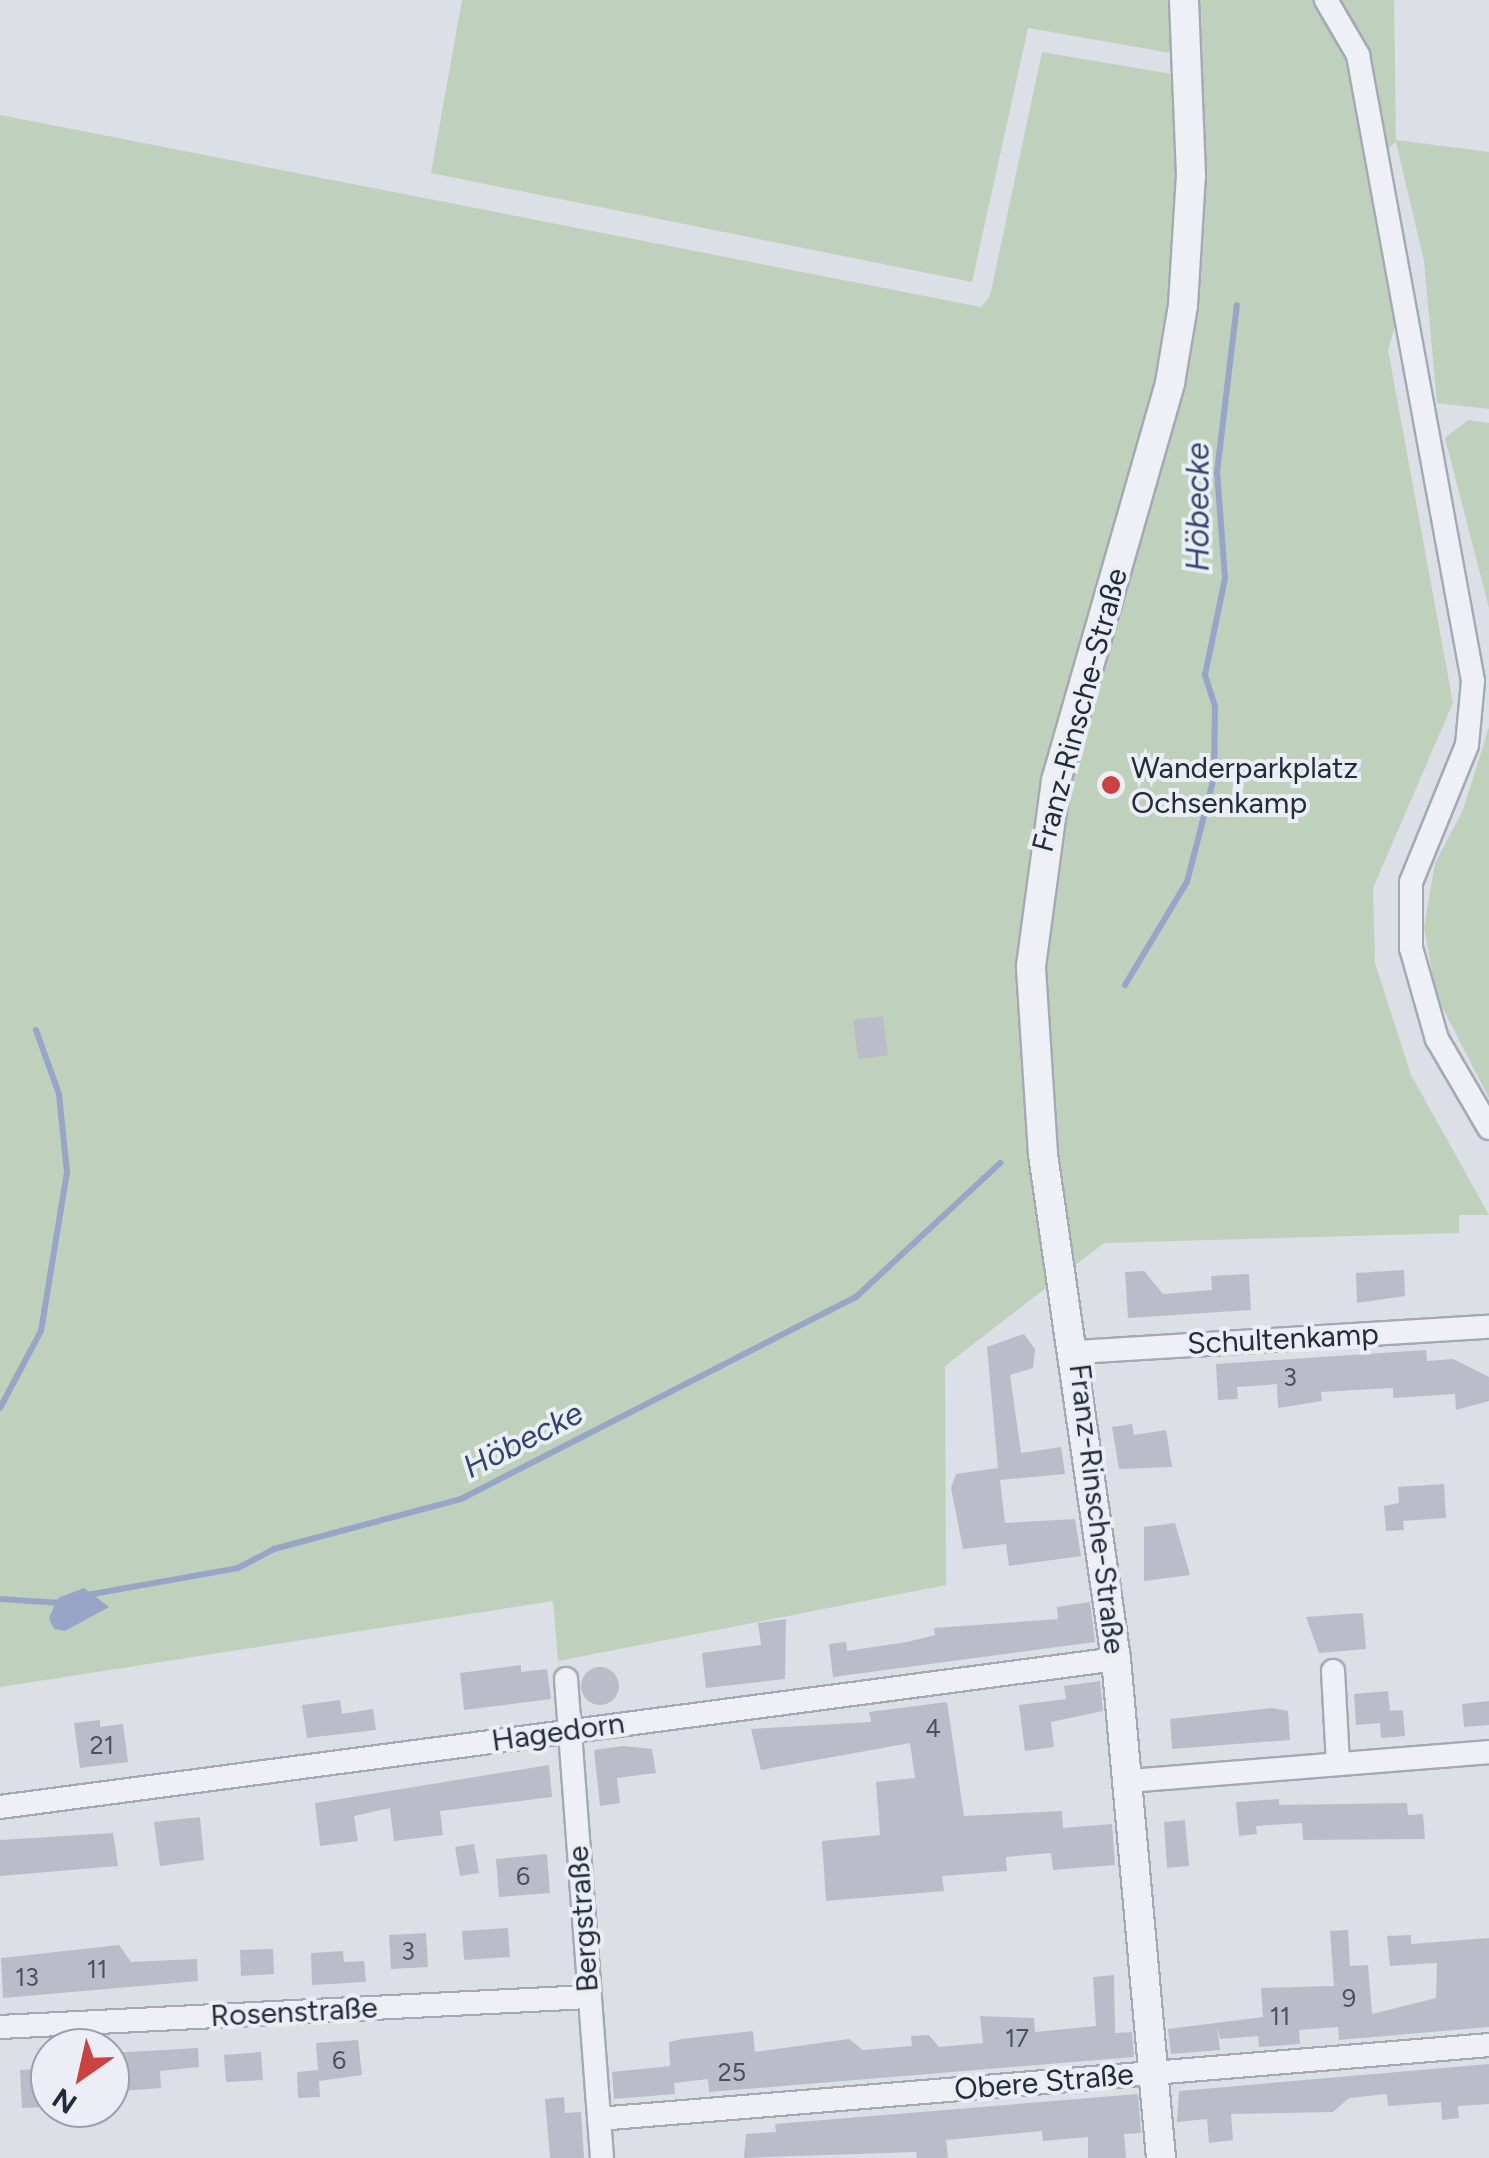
<!DOCTYPE html>
<meta charset="utf-8">
<style>
body{margin:0}
#map{position:relative;width:1489px;height:2158px;overflow:hidden;background:#dcdfe6;font-family:Figtree,sans-serif}
div>[style]{position:absolute}
[style*='--x']{left:calc(var(--x)*1px);top:calc(var(--y)*1px);width:calc(var(--w)*1px);rotate:calc(var(--a)*1deg)}
.green>*{inset:0;background:#bfd0bd}
.water>*{inset:0;background:#97a6c6}
.stream>*{height:6px;margin:-3px;padding:0 3px;transform-origin:3px;border-radius:3px;background:#97a6c6}
.building>*{inset:0;background:#babdc9}
.round{border-radius:50%}
.roads{filter:drop-shadow(2px 0 #a5a9b3) drop-shadow(-2px 0 #a5a9b3) drop-shadow(0 2px #a5a9b3) drop-shadow(0 -2px #a5a9b3)}
.minor>*{height:22px;margin:-11px;padding:0 11px;transform-origin:11px;border-radius:11px;background:#eff0f5}
.tertiary>*{height:28px;margin:-14px;padding:0 14px;transform-origin:14px;border-radius:14px;background:#eff0f5}
.dots>*{width:28px;height:28px;translate:-50% -50%;box-sizing:border-box;border:5px solid #ebeef4;border-radius:50%}
span{translate:-50% -50%;white-space:nowrap;text-align:center;line-height:1.15;-webkit-text-stroke:8px #ebeef4;paint-order:stroke}
.number-label{font-size:25px;color:#4b505f}
.number-label span{-webkit-text-stroke-width:0}
.street-label{font-size:30px;color:#262b3c}
.poi-label{font-size:30px;color:#262b3c}
.left{translate:0 -50%;text-align:left}
.water-label{font-size:32px;color:#31436f;font-style:italic}
.north{position:absolute;left:30px;top:2028px;width:100px;height:100px;box-sizing:border-box;background:#ebeef4;border:2px solid #9ca0aa;border-radius:50%;rotate:214deg;font-size:28px;font-weight:700;line-height:40px;text-align:center;color:#262b3c}
.north::after{content:'';display:block;margin:auto;width:35px;height:45px;background:#cb4341;clip-path:polygon(50% 0,100% 100%,50% 72%,0 100%)}
</style>
<div id="map">
<div class="green">
<i style="clip-path:polygon(462px 0,1169px 0,1171px 53px,1028px 28px,972px 282px,431px 173px)"></i>
<i style="clip-path:polygon(1199px 0,1394px 0,1396px 140px,1489px 152px,1489px 409px,1437px 403px,1424px 261px,1396px 142px,1377px 156px,1407px 285px,1388px 350px,1453px 703px,1373px 888px,1375px 963px,1411px 1075px,1489px 1215px,1459px 1215px,1459px 1233px,1104px 1243px,945px 1366px,946px 1585px,558px 1661px,553px 1601px,0 1687px,0 115px,981px 307px,990px 296px,1042px 52px,1172px 74px,1177px 120px,1199px 119px)"></i>
<i style="clip-path:polygon(1468px 420px,1489px 423px,1489px 608px,1445px 438px)"></i>
<i style="clip-path:polygon(1489px 727px,1489px 1098px,1436px 995px,1424px 927px,1435px 863px,1463px 810px)"></i>
</div>
<div class="water">
<i style="clip-path:polygon(84px 1588px,109px 1607px,65px 1631px,54px 1629px,49px 1618px,58px 1598px)"></i>
</div>
<div class="stream">
<i style="--x:1125;--y:985;--w:120;--a:-59"></i>
<i style="--x:1187;--y:882;--w:108;--a:-75.6"></i>
<i style="--x:1214;--y:777;--w:71;--a:-89.2"></i>
<i style="--x:1215;--y:706;--w:33;--a:-108"></i>
<i style="--x:1205;--y:675;--w:99;--a:-78.3"></i>
<i style="--x:1225;--y:578;--w:106;--a:-94.3"></i>
<i style="--x:1217;--y:472;--w:168;--a:-83.2"></i>
<i style="--x:0;--y:1408;--w:87;--a:-62"></i>
<i style="--x:41;--y:1331;--w:161;--a:-80.7"></i>
<i style="--x:67;--y:1172;--w:78;--a:-95.9"></i>
<i style="--x:59;--y:1094;--w:68;--a:-109.8"></i>
<i style="--x:87;--y:1595;--w:153;--a:-10.1"></i>
<i style="--x:238;--y:1568;--w:41;--a:-27.8"></i>
<i style="--x:274;--y:1549;--w:194;--a:-15"></i>
<i style="--x:461;--y:1499;--w:444;--a:-27.1"></i>
<i style="--x:856;--y:1297;--w:197;--a:-42.9"></i>
<i style="--x:0;--y:1599;--w:61;--a:3.8"></i>
</div>
<div class="building">
<i style="clip-path:polygon(883px 1016px,888px 1055px,858px 1059px,853px 1020px)"></i>
<i style="clip-path:polygon(1404px 1270px,1405px 1296px,1357px 1303px,1356px 1273px)"></i>
<i style="clip-path:polygon(1144px 1271px,1163px 1294px,1212px 1290px,1211px 1276px,1249px 1274px,1251px 1310px,1128px 1318px,1125px 1272px)"></i>
<i style="clip-path:polygon(1024px 1334px,1035px 1349px,1033px 1368px,1010px 1375px,1021px 1453px,1061px 1447px,1065px 1474px,1000px 1480px,1005px 1523px,1075px 1519px,1081px 1556px,1009px 1566px,1006px 1544px,963px 1549px,951px 1488px,956px 1474px,998px 1468px,987px 1347px)"></i>
<i style="clip-path:polygon(1426px 1350px,1427px 1361px,1453px 1359px,1489px 1377px,1489px 1401px,1456px 1410px,1455px 1394px,1393px 1398px,1393px 1388px,1321px 1392px,1322px 1401px,1278px 1408px,1277px 1384px,1237px 1387px,1238px 1399px,1218px 1400px,1216px 1364px)"></i>
<i style="clip-path:polygon(1132px 1424px,1134px 1435px,1166px 1430px,1172px 1467px,1119px 1469px,1112px 1427px)"></i>
<i style="clip-path:polygon(1444px 1484px,1446px 1518px,1403px 1521px,1404px 1530px,1386px 1531px,1384px 1506px,1399px 1503px,1398px 1487px)"></i>
<i style="clip-path:polygon(1175px 1523px,1190px 1575px,1144px 1581px,1144px 1527px)"></i>
<i style="clip-path:polygon(1090px 1602px,1095px 1642px,833px 1677px,829px 1644px,846px 1642px,847px 1651px,907px 1642px,935px 1635px,934px 1628px,1058px 1619px,1057px 1607px)"></i>
<i style="clip-path:polygon(1363px 1613px,1366px 1649px,1319px 1653px,1306px 1617px)"></i>
<i style="clip-path:polygon(786px 1619px,785px 1679px,706px 1688px,702px 1653px,761px 1645px,758px 1623px)"></i>
<i style="clip-path:polygon(521px 1665px,521px 1672px,547px 1669px,551px 1699px,464px 1710px,460px 1673px)"></i>
<i class="round" style="left:581px;top:1667px;width:38px;height:38px"></i>
<i style="clip-path:polygon(1100px 1681px,1103px 1711px,1051px 1722px,1054px 1747px,1025px 1751px,1019px 1705px,1066px 1699px,1064px 1686px)"></i>
<i style="clip-path:polygon(1388px 1691px,1390px 1711px,1403px 1710px,1405px 1736px,1381px 1738px,1380px 1723px,1356px 1725px,1354px 1694px)"></i>
<i style="clip-path:polygon(340px 1700px,342px 1714px,373px 1709px,376px 1730px,307px 1738px,302px 1705px)"></i>
<i style="clip-path:polygon(1489px 1701px,1489px 1725px,1464px 1727px,1462px 1704px)"></i>
<i style="clip-path:polygon(947px 1702px,964px 1816px,1062px 1811px,1063px 1828px,1112px 1824px,1115px 1865px,1053px 1870px,1051px 1853px,1006px 1857px,1007px 1871px,942px 1876px,944px 1891px,826px 1901px,822px 1841px,880px 1835px,876px 1782px,915px 1778px,910px 1743px,761px 1770px,751px 1729px,871px 1722px,869px 1712px)"></i>
<i style="clip-path:polygon(1272px 1708px,1288px 1711px,1290px 1740px,1172px 1749px,1170px 1719px)"></i>
<i style="clip-path:polygon(100px 1720px,100px 1727px,123px 1724px,128px 1762px,80px 1768px,74px 1723px)"></i>
<i style="clip-path:polygon(623px 1746px,652px 1749px,656px 1773px,617px 1778px,620px 1803px,600px 1806px,594px 1750px)"></i>
<i style="clip-path:polygon(549px 1765px,552px 1797px,440px 1811px,443px 1835px,394px 1841px,390px 1808px,354px 1816px,358px 1841px,320px 1846px,315px 1803px)"></i>
<i style="clip-path:polygon(1279px 1799px,1279px 1805px,1407px 1803px,1408px 1815px,1423px 1814px,1425px 1839px,1303px 1840px,1302px 1823px,1256px 1826px,1257px 1834px,1239px 1836px,1236px 1802px)"></i>
<i style="clip-path:polygon(200px 1817px,204px 1860px,160px 1866px,154px 1822px)"></i>
<i style="clip-path:polygon(1185px 1820px,1189px 1866px,1167px 1868px,1164px 1822px)"></i>
<i style="clip-path:polygon(113px 1833px,118px 1866px,0 1876px,0 1840px)"></i>
<i style="clip-path:polygon(474px 1844px,479px 1873px,460px 1876px,455px 1847px)"></i>
<i style="clip-path:polygon(547px 1854px,550px 1893px,499px 1897px,496px 1859px)"></i>
<i style="clip-path:polygon(508px 1928px,510px 1957px,464px 1960px,462px 1931px)"></i>
<i style="clip-path:polygon(1348px 1930px,1350px 1966px,1368px 1965px,1372px 2014px,1436px 1998px,1437px 1963px,1390px 1966px,1387px 1936px,1411px 1935px,1411px 1944px,1489px 1938px,1489px 2027px,1339px 2040px,1338px 2027px,1299px 2030px,1300px 2044px,1259px 2047px,1258px 2036px,1220px 2039px,1217px 2027px,1220px 2050px,1171px 2054px,1168px 2029px,1263px 2017px,1261px 1988px,1334px 1986px,1330px 1931px)"></i>
<i style="clip-path:polygon(426px 1933px,428px 1967px,391px 1969px,389px 1935px)"></i>
<i style="clip-path:polygon(119px 1945px,131px 1962px,197px 1959px,198px 1981px,3px 1998px,1px 1958px)"></i>
<i style="clip-path:polygon(273px 1949px,274px 1974px,241px 1976px,240px 1950px)"></i>
<i style="clip-path:polygon(343px 1951px,344px 1962px,364px 1961px,366px 1982px,312px 1985px,311px 1953px)"></i>
<i style="clip-path:polygon(1114px 1975px,1115px 2033px,1132px 2032px,1134px 2057px,709px 2092px,708px 2079px,674px 2083px,675px 2094px,614px 2099px,612px 2072px,670px 2066px,669px 2042px,682px 2039px,753px 2031px,755px 2052px,849px 2039px,863px 2050px,912px 2046px,911px 2036px,929px 2035px,939px 2047px,983px 2043px,980px 2016px,1034px 2018px,1035px 2032px,1096px 2026px,1093px 1977px)"></i>
<i style="clip-path:polygon(358px 2040px,362px 2075px,319px 2081px,320px 2097px,298px 2098px,297px 2072px,318px 2070px,316px 2043px)"></i>
<i style="clip-path:polygon(198px 2048px,199px 2067px,160px 2071px,161px 2088px,110px 2092px,110px 2053px)"></i>
<i style="clip-path:polygon(261px 2052px,263px 2080px,226px 2082px,224px 2055px)"></i>
<i style="clip-path:polygon(1489px 2064px,1489px 2104px,1458px 2106px,1459px 2118px,1442px 2120px,1441px 2102px,1388px 2106px,1387px 2094px,1349px 2098px,1333px 2112px,1231px 2114px,1233px 2140px,1209px 2143px,1207px 2119px,1177px 2122px,1179px 2091px)"></i>
<i style="clip-path:polygon(50px 2068px,50px 2107px,22px 2108px,20px 2070px)"></i>
<i style="clip-path:polygon(1138px 2094px,1141px 2133px,1124px 2134px,1126px 2158px,1088px 2158px,1088px 2137px,1043px 2141px,1042px 2131px,946px 2140px,948px 2158px,917px 2158px,916px 2152px,744px 2158px,746px 2134px,776px 2132px,775px 2124px)"></i>
<i style="clip-path:polygon(564px 2097px,565px 2113px,581px 2112px,584px 2158px,550px 2158px,545px 2099px)"></i>
</div>
<div class="roads">
<div class="minor">
<i style="--x:1326;--y:0;--w:64;--a:59.8"></i>
<i style="--x:1358;--y:55;--w:636;--a:79.59"></i>
<i style="--x:1473;--y:681;--w:64;--a:95.4"></i>
<i style="--x:1467;--y:745;--w:148;--a:112.2"></i>
<i style="--x:1411;--y:882;--w:66;--a:90"></i>
<i style="--x:1411;--y:948;--w:95;--a:74.1"></i>
<i style="--x:1437;--y:1039;--w:103;--a:59.7"></i>
<i style="--x:1076;--y:1352;--w:414;--a:-3.5"></i>
<i style="--x:1333;--y:1671;--w:92;--a:86.9"></i>
<i style="--x:566;--y:1679;--w:480;--a:85.7"></i>
<i style="--x:1129;--y:1781;--w:361;--a:-4.6"></i>
<i style="--x:0;--y:1807;--w:1126;--a:-7.55"></i>
<i style="--x:0;--y:2027;--w:590;--a:-2.92"></i>
<i style="--x:599;--y:2119;--w:893;--a:-4.75"></i>
</div>
<div class="tertiary">
<i style="--x:1161;--y:2158;--w:501;--a:-95.15"></i>
<i style="--x:1116;--y:1659;--w:510;--a:-98.23"></i>
<i style="--x:1043;--y:1154;--w:188;--a:-93.7"></i>
<i style="--x:1031;--y:966;--w:187;--a:-82.3"></i>
<i style="--x:1056;--y:781;--w:414;--a:-74"></i>
<i style="--x:1170;--y:383;--w:79;--a:-80.5"></i>
<i style="--x:1183;--y:305;--w:130;--a:-86.5"></i>
<i style="--x:1191;--y:175;--w:175;--a:-92.3"></i>
</div>
</div>
<div class="dots">
<i style="left:1111px;top:785px;background:#cb4341"></i>
</div>
<div class="number-label">
<span style="left:1290px;top:1377px">3</span>
<span style="left:933px;top:1728px">4</span>
<span style="left:102px;top:1745px">21</span>
<span style="left:523px;top:1876px">6</span>
<span style="left:408px;top:1951px">3</span>
<span style="left:97px;top:1969px">11</span>
<span style="left:27px;top:1977px">13</span>
<span style="left:1349px;top:1998px">9</span>
<span style="left:1280px;top:2016px">11</span>
<span style="left:1017px;top:2038px">17</span>
<span style="left:339px;top:2060px">6</span>
<span style="left:732px;top:2072px">25</span>
</div>
<div class="street-label">
<span style="left:1080px;top:710px;rotate:-75deg">Franz-Rinsche-Straße</span>
<span style="left:1283px;top:1339px;rotate:-3deg">Schultenkamp</span>
<span style="left:1097px;top:1509px;rotate:83deg">Franz-Rinsche-Straße</span>
<span style="left:558px;top:1732px;rotate:-8deg">Hagedorn</span>
<span style="left:583px;top:1919px;rotate:-94deg">Bergstraße</span>
<span style="left:294px;top:2012px;rotate:-3deg">Rosenstraße</span>
<span style="left:1044px;top:2082px;rotate:-5deg">Obere Straße</span>
</div>
<div class="poi-label">
<span class="left" style="left:1131px;top:785px">Wanderparkplatz<br>Ochsenkamp</span>
</div>
<div class="water-label">
<span style="left:1198px;top:507px;rotate:-90deg">Höbecke</span>
<span style="left:523px;top:1440px;rotate:-27deg">Höbecke</span>
</div>
<div class="north">N</div>
</div>
